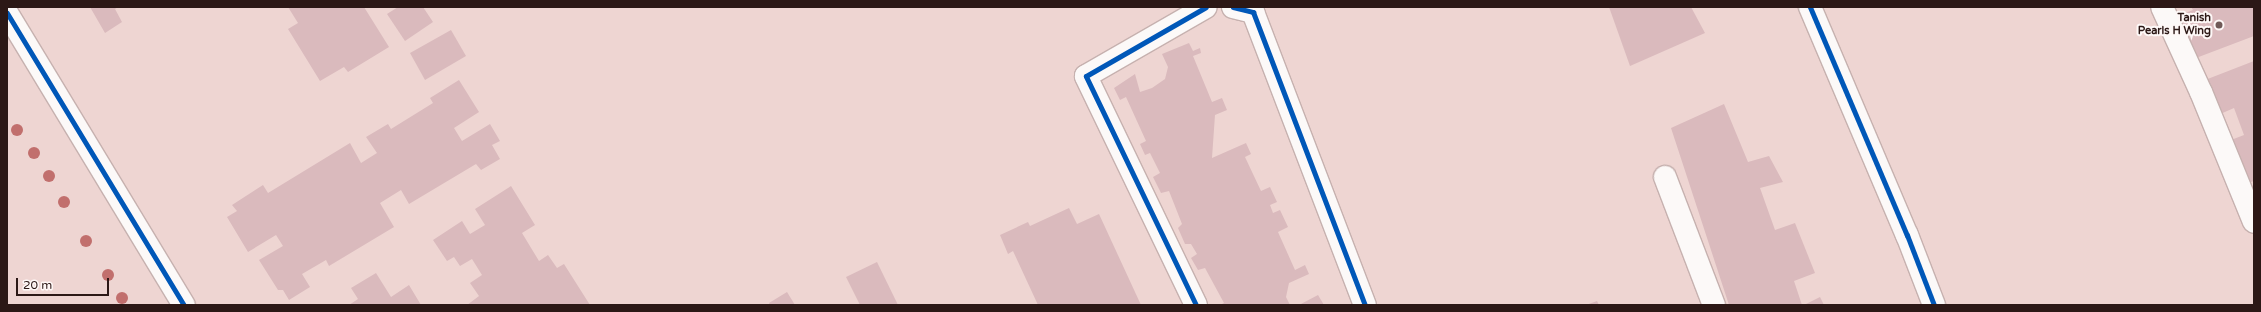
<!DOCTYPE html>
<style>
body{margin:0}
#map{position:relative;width:2261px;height:312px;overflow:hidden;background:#eed5d2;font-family:"Varela Round",sans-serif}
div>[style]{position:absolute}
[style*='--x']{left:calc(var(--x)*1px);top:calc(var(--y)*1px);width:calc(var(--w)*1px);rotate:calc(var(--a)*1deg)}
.building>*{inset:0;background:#dababd}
.roads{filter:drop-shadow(1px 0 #c6b1af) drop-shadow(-1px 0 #c6b1af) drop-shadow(0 1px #c6b1af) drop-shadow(0 -1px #c6b1af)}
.minor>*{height:22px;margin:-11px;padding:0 11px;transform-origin:11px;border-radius:11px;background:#fcf9f8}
.cycleway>*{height:5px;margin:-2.5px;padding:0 2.5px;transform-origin:2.5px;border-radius:2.5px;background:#0057b8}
.trees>*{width:12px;height:12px;margin:-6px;border-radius:50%;background:#c16f6d}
.dots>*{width:11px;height:11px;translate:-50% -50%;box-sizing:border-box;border:2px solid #fef8f7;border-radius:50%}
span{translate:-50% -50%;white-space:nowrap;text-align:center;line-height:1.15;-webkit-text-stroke:4px #fef8f7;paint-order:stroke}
.poi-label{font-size:11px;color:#2c1816;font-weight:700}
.right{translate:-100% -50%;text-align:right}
.frame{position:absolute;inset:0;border:8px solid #2c1816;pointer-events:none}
.scale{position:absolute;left:16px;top:278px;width:93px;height:18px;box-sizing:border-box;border:2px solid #2c1816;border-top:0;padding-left:5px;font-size:12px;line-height:14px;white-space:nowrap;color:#2c1816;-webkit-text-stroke:3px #fef8f7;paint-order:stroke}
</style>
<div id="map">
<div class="building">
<i style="clip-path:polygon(90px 7px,118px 7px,115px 9px,122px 22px,105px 33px)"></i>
<i style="clip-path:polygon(288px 7px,364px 7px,389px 47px,348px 72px,344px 67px,320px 81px,288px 29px,298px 23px)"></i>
<i style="clip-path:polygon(398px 7px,423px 7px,433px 22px,405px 41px,387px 14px)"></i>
<i style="clip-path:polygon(1609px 7px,1691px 7px,1705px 33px,1630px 66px)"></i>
<i style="clip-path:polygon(2191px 7px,2254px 7px,2254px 36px,2196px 58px,2180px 15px,2193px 10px)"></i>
<i style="clip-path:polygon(451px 30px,466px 56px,425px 80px,410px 53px)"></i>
<i style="clip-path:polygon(1189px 43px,1193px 51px,1200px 48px,1201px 53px,1193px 56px,1212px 102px,1222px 98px,1227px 110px,1215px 115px,1212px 158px,1246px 143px,1251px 154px,1245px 157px,1261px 191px,1270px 187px,1277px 202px,1270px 205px,1273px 213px,1280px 210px,1288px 227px,1278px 232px,1295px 270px,1305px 265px,1309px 274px,1289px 283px,1286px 297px,1290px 305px,1220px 305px,1224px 303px,1205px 268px,1198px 270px,1191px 258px,1197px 254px,1191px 244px,1185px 244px,1178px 228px,1182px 224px,1169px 191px,1161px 193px,1153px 177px,1160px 173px,1150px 153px,1145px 155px,1140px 144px,1146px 141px,1126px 97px,1120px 100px,1114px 88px,1135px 74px,1140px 92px,1152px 88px,1165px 79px,1168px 67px,1162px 54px)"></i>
<i style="clip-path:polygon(2254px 61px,2254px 181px,2248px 183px,2231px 140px,2244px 135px,2234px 108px,2218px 115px,2205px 80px)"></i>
<i style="clip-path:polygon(459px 80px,479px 112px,454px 128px,462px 141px,490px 124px,500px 141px,492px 145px,500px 159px,481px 170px,476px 164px,409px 204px,401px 190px,380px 203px,394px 227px,329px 266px,326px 260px,302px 274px,310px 287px,289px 300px,283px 290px,278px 290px,259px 260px,283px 246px,276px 235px,248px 252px,227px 217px,237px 211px,232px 205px,263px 185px,268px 193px,350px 143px,361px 163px,377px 153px,366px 137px,388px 124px,391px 129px,433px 103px,430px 98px)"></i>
<i style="clip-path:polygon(1724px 104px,1748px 162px,1769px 156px,1783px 182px,1760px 188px,1775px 230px,1795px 223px,1815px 273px,1794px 281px,1802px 305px,1729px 305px,1671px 128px)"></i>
<i style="clip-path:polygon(511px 186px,535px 225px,522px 233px,539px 261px,548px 255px,557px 268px,564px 264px,590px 305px,467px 305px,479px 296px,470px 283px,482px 275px,472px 259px,460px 266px,454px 257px,447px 261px,433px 240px,462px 221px,470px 234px,485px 225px,475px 209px)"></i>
<i style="clip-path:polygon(1069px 208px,1077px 224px,1099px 214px,1141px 305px,1038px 305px,1013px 251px,1008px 254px,1000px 235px,1028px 222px,1030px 226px)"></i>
<i style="clip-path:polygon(877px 262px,898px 305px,860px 305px,846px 277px)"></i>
<i style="clip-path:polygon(376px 273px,391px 297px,409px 285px,421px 305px,349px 305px,358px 299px,351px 288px)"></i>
<i style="clip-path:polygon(787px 292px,795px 305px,770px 305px,769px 303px)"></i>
<i style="clip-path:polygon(1318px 295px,1324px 305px,1299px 305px)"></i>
<i style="clip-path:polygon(1820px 297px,1824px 305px,1804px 305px)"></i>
<i style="clip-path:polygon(1597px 301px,1599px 305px,1586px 305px)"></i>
</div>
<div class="roads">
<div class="minor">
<i style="--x:1233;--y:7;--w:21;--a:14"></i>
<i style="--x:1253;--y:12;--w:314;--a:69.1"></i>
<i style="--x:1810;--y:7;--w:248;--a:67"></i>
<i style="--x:1907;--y:235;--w:75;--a:68.9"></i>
<i style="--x:2162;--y:7;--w:94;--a:65.4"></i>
<i style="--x:2201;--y:92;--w:140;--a:67.8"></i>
<i style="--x:7;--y:13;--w:341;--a:58.8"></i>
<i style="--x:1665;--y:177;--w:137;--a:69.1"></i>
<i style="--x:1196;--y:305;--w:254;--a:-115.7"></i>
<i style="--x:1086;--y:76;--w:138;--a:-29.9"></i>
</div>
</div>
<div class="cycleway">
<i style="--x:1233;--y:7;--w:21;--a:14"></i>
<i style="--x:1253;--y:12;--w:314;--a:69.1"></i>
<i style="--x:1810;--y:7;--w:248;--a:67"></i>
<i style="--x:1907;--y:235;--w:75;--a:68.9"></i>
<i style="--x:7;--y:13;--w:341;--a:58.8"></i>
<i style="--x:1196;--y:305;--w:254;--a:-115.7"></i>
<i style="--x:1086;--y:76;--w:138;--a:-29.9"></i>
</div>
<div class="trees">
<i style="left:17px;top:130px"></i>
<i style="left:34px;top:153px"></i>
<i style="left:49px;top:176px"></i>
<i style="left:64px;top:202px"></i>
<i style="left:86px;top:241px"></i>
<i style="left:108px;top:275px"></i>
<i style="left:122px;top:298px"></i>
</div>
<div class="dots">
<i style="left:2219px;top:25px;background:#705a58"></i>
</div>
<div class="poi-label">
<span class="right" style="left:2211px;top:25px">Tanish<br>Pearls H Wing</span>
</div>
<div class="frame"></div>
<div class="scale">20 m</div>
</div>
